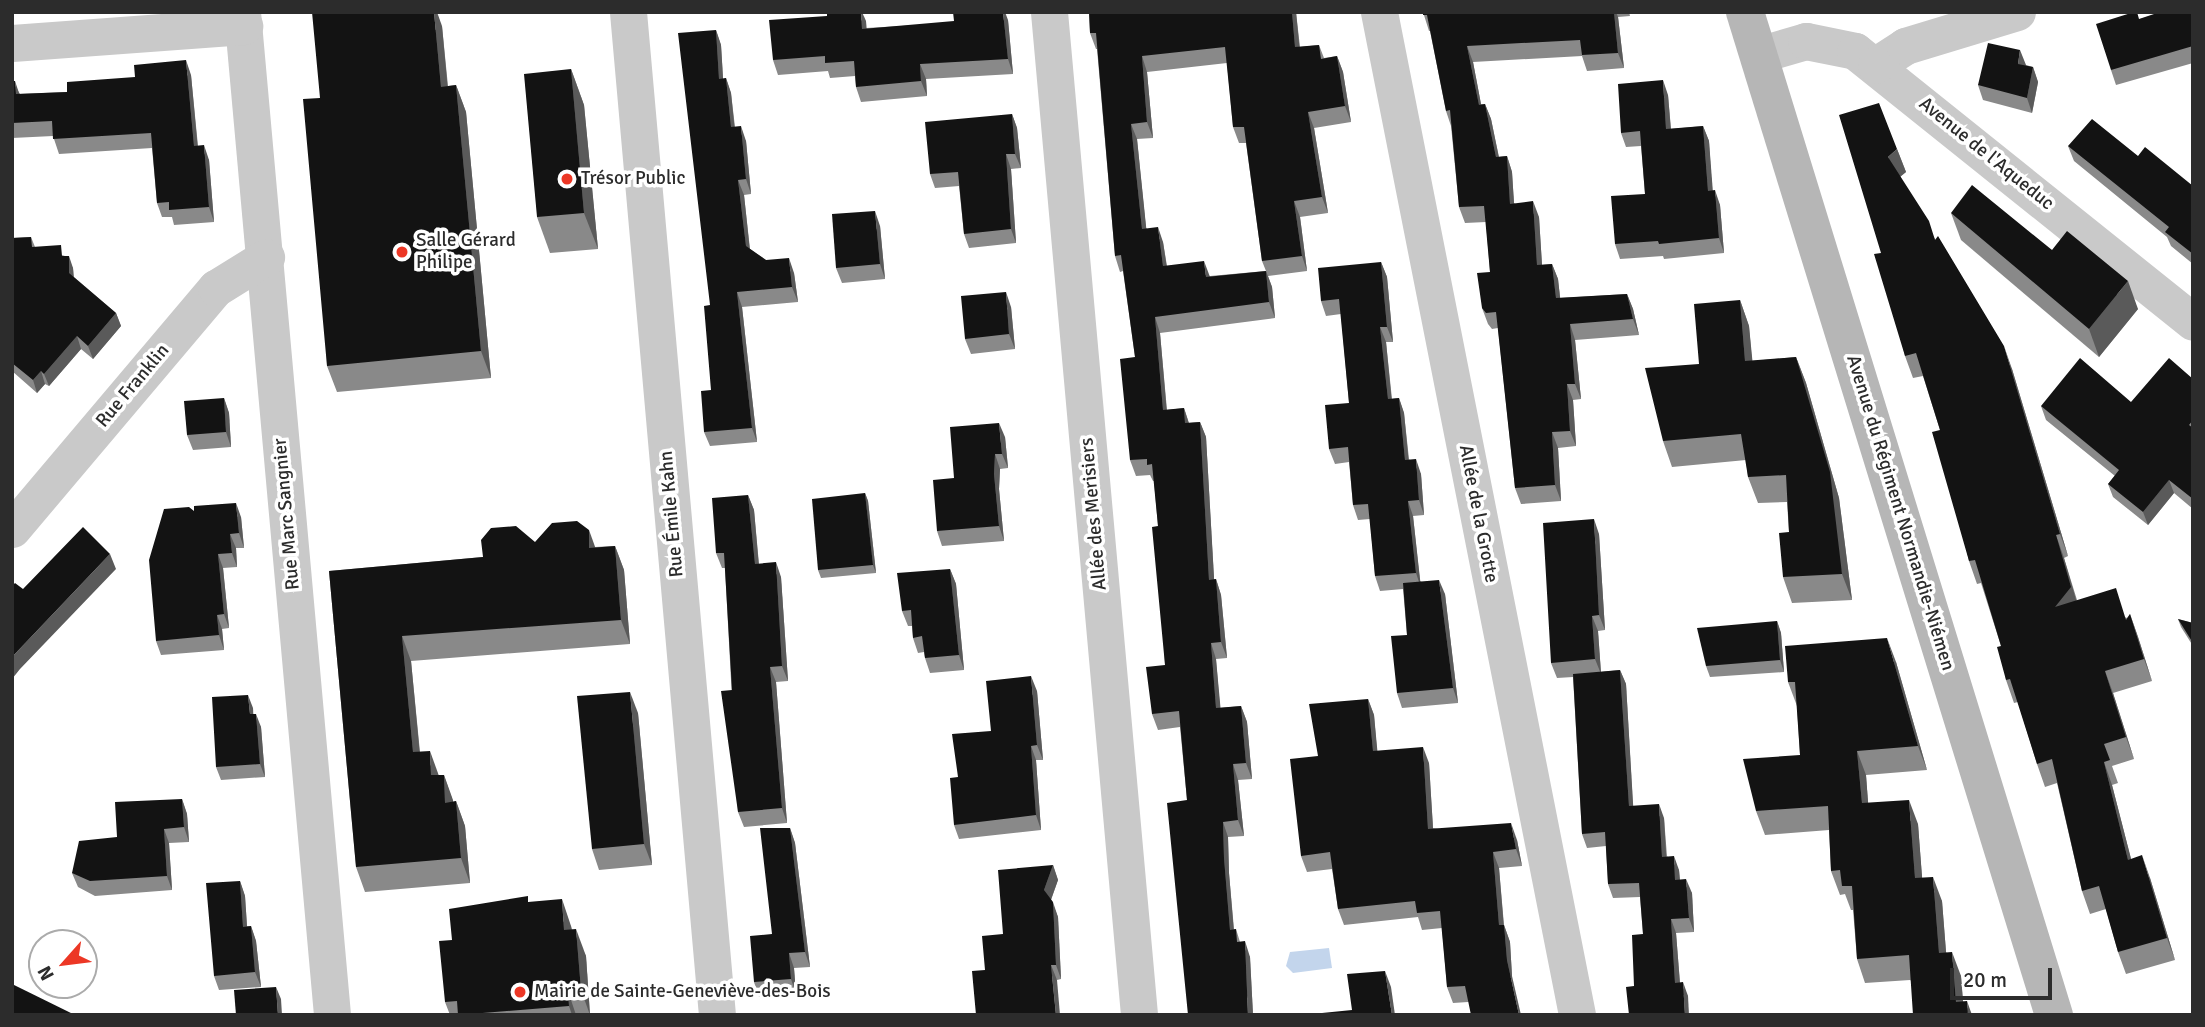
<!DOCTYPE html>
<meta charset="utf-8">
<style>
body{margin:0}
#map{position:relative;width:2205px;height:1027px;overflow:hidden;background:#fff;font-family:Signika,sans-serif}
div>[style]{position:absolute}
[style*='--x']{left:calc(var(--x)*1px);top:calc(var(--y)*1px);width:calc(var(--w)*1px);rotate:calc(var(--a)*1deg)}
.water>*{inset:0;background:#c3d5ec}
.minor>*{height:37px;margin:-18.5px;padding:0 18.5px;transform-origin:18.5px;border-radius:18.5px;background:#c9c9c9}
.secondary>*{height:38px;margin:-19px;padding:0 19px;transform-origin:19px;border-radius:19px;background:#b6b6b6}
.wall>*{inset:0;background:#898989}
.shaded-wall>*{inset:0;background:#5a5a5a}
.building>*{inset:0;background:#131313}
.dots>*{width:19px;height:19px;translate:-50% -50%;box-sizing:border-box;border:4px solid #fff;border-radius:50%}
span{translate:-50% -50%;white-space:nowrap;text-align:center;line-height:1.15;-webkit-text-stroke:7px #fff;paint-order:stroke}
.street-label{font-size:19px;color:#2c2c2c}
.poi-label{font-size:19px;color:#2c2c2c}
.left{translate:0 -50%;text-align:left}
.frame{position:absolute;inset:0;border:14px solid #2c2c2c;pointer-events:none}
.north{position:absolute;left:28px;top:929px;width:70px;height:70px;box-sizing:border-box;background:#fff;border:2px solid #ababab;border-radius:50%;rotate:242deg;font-size:19px;font-weight:700;line-height:28px;text-align:center;color:#2c2c2c}
.north::after{content:'';display:block;margin:auto;width:24px;height:32px;background:#ec3725;clip-path:polygon(50% 0,100% 100%,50% 72%,0 100%)}
.scale{position:absolute;left:1950px;top:968px;width:102px;height:32px;box-sizing:border-box;border:4px solid #2c2c2c;border-top:0;padding-left:9px;font-size:21px;line-height:24px;white-space:nowrap;color:#2c2c2c;-webkit-text-stroke:5px #fff;paint-order:stroke}
</style>
<div id="map">
<div class="water">
<i style="clip-path:polygon(1329px 948px,1332px 968px,1293px 973px,1286px 966px,1290px 952px)"></i>
</div>
<div class="minor">
<i style="--x:242;--y:12;--w:1007;--a:84.87"></i>
<i style="--x:628;--y:12;--w:1007;--a:84.93"></i>
<i style="--x:1049;--y:12;--w:1007;--a:84.87"></i>
<i style="--x:1379;--y:12;--w:1022;--a:78.83"></i>
<i style="--x:12;--y:43;--w:233;--a:-4.2"></i>
<i style="--x:1758;--y:55;--w:50;--a:-16.3"></i>
<i style="--x:1806;--y:41;--w:50;--a:11.5"></i>
<i style="--x:1855;--y:51;--w:433;--a:38.7"></i>
<i style="--x:1876;--y:65;--w:35;--a:-33"></i>
<i style="--x:1905;--y:46;--w:117;--a:-16.9"></i>
<i style="--x:12;--y:529;--w:316;--a:-49.8"></i>
<i style="--x:216;--y:288;--w:59;--a:-31.8"></i>
</div>
<div class="secondary">
<i style="--x:1745;--y:12;--w:1050;--a:72.88"></i>
</div>
<div class="wall">
<i style="clip-path:polygon(evenodd,1089px 12px,1296px 12px,1300px 47px,1319px 45px,1324px 58px,1337px 56px,1343px 72px,1351px 122px,1314px 128px,1328px 213px,1300px 217px,1307px 271px,1268px 276px,1272px 287px,1275px 318px,1160px 333px,1167px 410px,1184px 408px,1189px 423px,1200px 422px,1206px 437px,1214px 579px,1216px 579px,1221px 595px,1227px 658px,1216px 659px,1220px 708px,1241px 706px,1247px 722px,1252px 779px,1238px 780px,1244px 836px,1228px 837px,1229px 873px,1234px 929px,1236px 929px,1240px 942px,1250px 957px,1253px 1015px,1187px 800px,1180px 727px,1158px 730px,1152px 714px,1165px 665px,1158px 526px,1154px 481px,1153px 481px,1150px 475px,1136px 476px,1130px 460px,1135px 357px,1123px 271px,1120px 272px,1115px 256px,1097px 49px,1096px 49px,1090px 33px,1089px 12px,1227px 63px,1233px 127px,1239px 143px,1246px 143px,1262px 261px,1266px 271px,1210px 276px,1167px 266px,1163px 242px,1146px 228px,1137px 139px,1153px 138px,1147px 72px,1227px 63px)"></i>
<i style="clip-path:polygon(1423px 12px,1629px 12px,1630px 16px,1618px 17px,1624px 68px,1587px 71px,1582px 56px,1473px 62px,1481px 104px,1485px 104px,1491px 119px,1499px 157px,1507px 156px,1512px 172px,1514px 203px,1539px 217px,1542px 265px,1552px 264px,1558px 279px,1560px 298px,1627px 294px,1633px 309px,1639px 335px,1575px 340px,1581px 399px,1573px 400px,1576px 446px,1558px 448px,1561px 501px,1521px 504px,1515px 488px,1498px 328px,1492px 329px,1488px 324px,1482px 308px,1490px 272px,1486px 222px,1465px 223px,1459px 207px,1451px 126px,1446px 111px,1430px 31px,1429px 31px)"></i>
<i style="clip-path:polygon(2193px 12px,2193px 63px,2116px 85px,2111px 70px,2140px 19px)"></i>
<i style="clip-path:polygon(827px 16px,866px 21px,866px 28px,1008px 20px,1013px 74px,926px 79px,927px 96px,861px 102px,856px 87px,855px 76px,830px 78px,828px 71px,778px 75px,773px 60px)"></i>
<i style="clip-path:polygon(442px 26px,448px 86px,456px 85px,466px 112px,491px 378px,337px 392px,327px 366px,320px 98px)"></i>
<i style="clip-path:polygon(716px 30px,721px 45px,723px 79px,726px 78px,731px 93px,735px 127px,746px 141px,751px 194px,744px 195px,750px 249px,766px 260px,794px 273px,798px 302px,742px 307px,757px 442px,710px 446px,704px 432px,711px 390px,710px 305px)"></i>
<i style="clip-path:polygon(2026px 65px,2033px 67px,2038px 82px,2032px 113px,1983px 100px,1978px 85px)"></i>
<i style="clip-path:polygon(571px 69px,584px 105px,598px 249px,550px 253px,537px 217px)"></i>
<i style="clip-path:polygon(191px 75px,198px 146px,209px 160px,214px 222px,174px 225px,172px 217px,162px 217px,157px 203px,152px 148px,59px 154px,53px 136px,12px 138px,12px 81px,20px 94px,67px 92px)"></i>
<i style="clip-path:polygon(1668px 95px,1671px 129px,1703px 126px,1709px 141px,1712px 190px,1720px 205px,1724px 253px,1664px 259px,1663px 256px,1620px 259px,1615px 244px,1645px 194px,1641px 146px,1626px 147px,1621px 133px)"></i>
<i style="clip-path:polygon(1012px 114px,1017px 128px,1021px 168px,1011px 169px,1016px 243px,969px 248px,964px 234px,959px 186px,935px 188px,930px 174px)"></i>
<i style="clip-path:polygon(2068px 146px,2138px 156px,2193px 186px,2193px 264px,2171px 246px,2167px 237px,2074px 161px)"></i>
<i style="clip-path:polygon(1897px 149px,1906px 172px,1900px 177px,1935px 239px,2012px 369px,2068px 556px,2064px 558px,2077px 600px,2127px 618px,2130px 614px,2138px 637px,2152px 681px,2113px 693px,2134px 759px,2112px 766px,2118px 783px,2112px 785px,2131px 859px,2150px 878px,2175px 960px,2126px 974px,2118px 952px,2106px 909px,2090px 914px,2082px 891px,2057px 783px,2045px 787px,2037px 764px,2018px 702px,2014px 703px,2006px 680px,2001px 646px,1981px 583px,1977px 584px,1969px 561px,1940px 430px,1923px 376px,1913px 378px,1905px 356px,1881px 253px)"></i>
<i style="clip-path:polygon(1951px 213px,2052px 250px,2138px 309px,2099px 357px,1961px 240px)"></i>
<i style="clip-path:polygon(880px 226px,885px 279px,842px 283px,836px 268px)"></i>
<i style="clip-path:polygon(31px 237px,35px 247px,65px 256px,73px 268px,74px 277px,116px 313px,121px 326px,93px 359px,81px 349px,49px 386px,45px 384px,37px 393px,12px 371px,12px 238px)"></i>
<i style="clip-path:polygon(1381px 262px,1387px 277px,1393px 342px,1386px 342px,1392px 399px,1399px 398px,1404px 413px,1409px 459px,1421px 474px,1424px 515px,1413px 516px,1420px 581px,1445px 594px,1458px 703px,1402px 708px,1397px 693px,1407px 635px,1403px 589px,1380px 591px,1375px 576px,1370px 519px,1358px 520px,1353px 505px,1349px 462px,1335px 464px,1329px 449px,1349px 403px,1341px 314px,1326px 316px,1321px 301px)"></i>
<i style="clip-path:polygon(1740px 300px,1749px 326px,1752px 361px,1796px 357px,1806px 383px,1839px 498px,1852px 600px,1792px 603px,1783px 577px,1789px 532px,1787px 502px,1758px 503px,1748px 477px,1746px 460px,1672px 467px,1663px 441px,1699px 364px)"></i>
<i style="clip-path:polygon(1011px 307px,1015px 349px,971px 354px,965px 339px)"></i>
<i style="clip-path:polygon(2193px 379px,2193px 509px,2174px 493px,2148px 525px,2113px 497px,2108px 484px,2115px 476px,2046px 420px,2041px 406px,2131px 402px)"></i>
<i style="clip-path:polygon(224px 398px,229px 413px,231px 447px,193px 450px,187px 435px)"></i>
<i style="clip-path:polygon(1005px 437px,1008px 468px,1000px 469px,999px 489px,1004px 541px,942px 546px,937px 531px)"></i>
<i style="clip-path:polygon(865px 493px,868px 501px,876px 573px,821px 578px,818px 570px)"></i>
<i style="clip-path:polygon(748px 495px,754px 510px,759px 564px,781px 577px,788px 681px,776px 682px,787px 823px,744px 827px,738px 812px,725px 568px,722px 568px,716px 553px)"></i>
<i style="clip-path:polygon(194px 511px,241px 517px,244px 548px,236px 548px,237px 567px,223px 568px,229px 628px,222px 629px,224px 650px,161px 655px,156px 641px)"></i>
<i style="clip-path:polygon(1599px 534px,1605px 630px,1598px 631px,1601px 672px,1620px 670px,1626px 684px,1633px 806px,1664px 818px,1667px 856px,1679px 870px,1680px 880px,1692px 893px,1694px 932px,1676px 933px,1680px 983px,1688px 996px,1634px 986px,1643px 934px,1640px 897px,1613px 898px,1608px 884px,1606px 846px,1587px 848px,1582px 834px,1573px 677px,1557px 678px,1551px 663px)"></i>
<i style="clip-path:polygon(535px 542px,595px 547px,615px 546px,624px 570px,630px 644px,411px 661px,420px 752px,438px 775px,444px 775px,453px 802px,456px 801px,465px 826px,470px 883px,365px 892px,356px 867px,329px 571px,483px 557px)"></i>
<i style="clip-path:polygon(950px 569px,956px 584px,964px 670px,930px 673px,925px 658px,924px 652px,918px 653px,913px 638px,912px 626px,908px 626px,902px 611px)"></i>
<i style="clip-path:polygon(2178px 619px,2193px 623px,2193px 646px,2181px 627px)"></i>
<i style="clip-path:polygon(1777px 621px,1781px 633px,1784px 672px,1710px 677px,1706px 666px)"></i>
<i style="clip-path:polygon(1896px 662px,1927px 770px,1866px 775px,1868px 803px,1918px 824px,1922px 878px,1942px 901px,1946px 952px,1961px 976px,1963px 1001px,1972px 1015px,1910px 980px,1865px 983px,1857px 959px,1853px 910px,1851px 910px,1845px 894px,1840px 895px,1831px 871px,1829px 830px,1765px 835px,1756px 811px,1800px 755px,1797px 706px,1788px 682px)"></i>
<i style="clip-path:polygon(1037px 691px,1043px 760px,1036px 760px,1041px 830px,959px 839px,954px 825px,991px 731px)"></i>
<i style="clip-path:polygon(1368px 699px,1374px 715px,1377px 751px,1429px 763px,1433px 828px,1517px 840px,1522px 866px,1499px 868px,1504px 925px,1510px 942px,1512px 976px,1468px 1002px,1453px 1003px,1447px 987px,1442px 928px,1422px 930px,1418px 917px,1344px 925px,1338px 909px,1332px 869px,1307px 872px,1301px 856px,1318px 756px)"></i>
<i style="clip-path:polygon(253px 708px,253px 714px,261px 727px,265px 777px,221px 780px,216px 767px)"></i>
<i style="clip-path:polygon(638px 713px,652px 865px,599px 870px,592px 849px)"></i>
<i style="clip-path:polygon(182px 799px,187px 814px,189px 842px,169px 843px,172px 890px,95px 896px,78px 887px,72px 873px,117px 837px)"></i>
<i style="clip-path:polygon(790px 828px,795px 843px,810px 967px,794px 968px,796px 994px,759px 997px,754px 982px,772px 934px)"></i>
<i style="clip-path:polygon(1053px 865px,1058px 880px,1051px 900px,1058px 917px,1061px 979px,1057px 980px,1003px 934px)"></i>
<i style="clip-path:polygon(240px 881px,245px 896px,247px 926px,251px 926px,256px 941px,261px 987px,219px 990px,214px 976px)"></i>
<i style="clip-path:polygon(530px 902px,571px 926px,572px 929px,586px 956px,590px 1015px,450px 1015px,445px 1002px,452px 940px)"></i>
</div>
<div class="shaded-wall">
<i style="clip-path:polygon(434px 12px,437px 12px,442px 26px,450px 113px,441px 87px)"></i>
<i style="clip-path:polygon(861px 12px,862px 12px,866px 21px,868px 44px,862px 29px)"></i>
<i style="clip-path:polygon(1003px 12px,1005px 12px,1008px 20px,1013px 74px,1008px 59px)"></i>
<i style="clip-path:polygon(1292px 12px,1296px 12px,1301px 63px,1295px 47px)"></i>
<i style="clip-path:polygon(1614px 12px,1616px 12px,1618px 17px,1624px 68px,1618px 53px)"></i>
<i style="clip-path:polygon(716px 30px,721px 45px,724px 94px,719px 79px)"></i>
<i style="clip-path:polygon(1467px 46px,1473px 62px,1484px 120px,1479px 105px)"></i>
<i style="clip-path:polygon(2020px 50px,2026px 65px,2023px 79px,2018px 64px)"></i>
<i style="clip-path:polygon(1142px 56px,1147px 72px,1153px 138px,1147px 122px)"></i>
<i style="clip-path:polygon(1337px 56px,1343px 72px,1351px 122px,1345px 106px)"></i>
<i style="clip-path:polygon(186px 60px,191px 75px,199px 161px,194px 146px)"></i>
<i style="clip-path:polygon(920px 64px,926px 79px,927px 96px,921px 81px)"></i>
<i style="clip-path:polygon(2033px 67px,2038px 82px,2032px 113px,2027px 98px)"></i>
<i style="clip-path:polygon(571px 69px,584px 105px,598px 249px,584px 213px)"></i>
<i style="clip-path:polygon(726px 78px,731px 93px,736px 142px,731px 127px)"></i>
<i style="clip-path:polygon(1663px 80px,1668px 95px,1672px 144px,1666px 129px)"></i>
<i style="clip-path:polygon(15px 81px,20px 96px,16px 94px)"></i>
<i style="clip-path:polygon(456px 85px,466px 112px,491px 378px,481px 351px)"></i>
<i style="clip-path:polygon(1485px 104px,1491px 119px,1502px 173px,1496px 157px)"></i>
<i style="clip-path:polygon(1308px 112px,1314px 128px,1328px 213px,1322px 197px)"></i>
<i style="clip-path:polygon(1012px 114px,1017px 128px,1021px 168px,1015px 154px)"></i>
<i style="clip-path:polygon(1131px 124px,1137px 139px,1148px 245px,1142px 229px)"></i>
<i style="clip-path:polygon(741px 126px,746px 141px,751px 194px,746px 179px)"></i>
<i style="clip-path:polygon(1703px 126px,1709px 141px,1714px 206px,1708px 191px)"></i>
<i style="clip-path:polygon(204px 145px,209px 160px,214px 222px,209px 207px)"></i>
<i style="clip-path:polygon(1897px 149px,1906px 172px,1896px 180px,1888px 157px)"></i>
<i style="clip-path:polygon(1006px 154px,1011px 169px,1016px 243px,1011px 229px)"></i>
<i style="clip-path:polygon(1507px 156px,1512px 172px,1515px 219px,1510px 204px)"></i>
<i style="clip-path:polygon(738px 180px,744px 195px,751px 261px,746px 246px)"></i>
<i style="clip-path:polygon(1715px 190px,1720px 205px,1724px 253px,1719px 238px)"></i>
<i style="clip-path:polygon(1294px 201px,1300px 217px,1307px 271px,1302px 256px)"></i>
<i style="clip-path:polygon(1533px 201px,1539px 217px,1543px 281px,1537px 265px)"></i>
<i style="clip-path:polygon(875px 211px,880px 226px,885px 279px,880px 264px)"></i>
<i style="clip-path:polygon(1158px 227px,1163px 242px,1169px 282px,1163px 266px)"></i>
<i style="clip-path:polygon(69px 256px,73px 268px,74px 286px,69px 273px)"></i>
<i style="clip-path:polygon(789px 258px,794px 273px,798px 302px,792px 287px)"></i>
<i style="clip-path:polygon(1204px 261px,1210px 277px,1206px 277px)"></i>
<i style="clip-path:polygon(1381px 262px,1387px 277px,1393px 342px,1387px 327px)"></i>
<i style="clip-path:polygon(1552px 264px,1558px 279px,1562px 314px,1556px 298px)"></i>
<i style="clip-path:polygon(1266px 271px,1272px 287px,1275px 318px,1269px 302px)"></i>
<i style="clip-path:polygon(2128px 281px,2138px 309px,2099px 357px,2089px 329px)"></i>
<i style="clip-path:polygon(737px 292px,742px 307px,757px 442px,752px 428px)"></i>
<i style="clip-path:polygon(1006px 292px,1011px 307px,1015px 349px,1009px 334px)"></i>
<i style="clip-path:polygon(1627px 294px,1633px 309px,1639px 335px,1633px 319px)"></i>
<i style="clip-path:polygon(1740px 300px,1749px 326px,1755px 387px,1745px 361px)"></i>
<i style="clip-path:polygon(116px 313px,121px 326px,93px 359px,88px 346px)"></i>
<i style="clip-path:polygon(1155px 317px,1160px 333px,1168px 426px,1163px 410px)"></i>
<i style="clip-path:polygon(1570px 324px,1575px 340px,1581px 399px,1575px 384px)"></i>
<i style="clip-path:polygon(1380px 327px,1386px 342px,1393px 414px,1388px 399px)"></i>
<i style="clip-path:polygon(77px 336px,81px 349px,49px 386px,44px 374px)"></i>
<i style="clip-path:polygon(2004px 346px,2012px 369px,2068px 556px,2060px 534px)"></i>
<i style="clip-path:polygon(1796px 357px,1806px 383px,1839px 498px,1852px 600px,1842px 574px)"></i>
<i style="clip-path:polygon(41px 371px,45px 384px,37px 393px,33px 380px)"></i>
<i style="clip-path:polygon(1567px 384px,1573px 400px,1576px 446px,1570px 431px)"></i>
<i style="clip-path:polygon(224px 398px,229px 413px,231px 447px,226px 432px)"></i>
<i style="clip-path:polygon(1399px 398px,1404px 413px,1410px 475px,1405px 460px)"></i>
<i style="clip-path:polygon(1184px 408px,1189px 424px,1185px 423px)"></i>
<i style="clip-path:polygon(1200px 422px,1206px 437px,1215px 595px,1209px 580px)"></i>
<i style="clip-path:polygon(999px 423px,1005px 437px,1008px 468px,1002px 454px)"></i>
<i style="clip-path:polygon(1552px 432px,1558px 448px,1561px 501px,1555px 485px)"></i>
<i style="clip-path:polygon(995px 454px,1000px 469px,999px 489px,1004px 541px,999px 526px,994px 474px)"></i>
<i style="clip-path:polygon(1416px 459px,1421px 474px,1424px 515px,1419px 500px)"></i>
<i style="clip-path:polygon(2169px 480px,2174px 493px,2148px 525px,2143px 512px)"></i>
<i style="clip-path:polygon(865px 493px,868px 501px,876px 573px,873px 565px)"></i>
<i style="clip-path:polygon(748px 495px,754px 510px,760px 579px,755px 564px)"></i>
<i style="clip-path:polygon(1408px 501px,1413px 516px,1421px 588px,1416px 573px)"></i>
<i style="clip-path:polygon(236px 503px,241px 517px,244px 548px,239px 533px)"></i>
<i style="clip-path:polygon(1594px 519px,1599px 534px,1605px 630px,1599px 615px)"></i>
<i style="clip-path:polygon(589px 530px,598px 555px,589px 548px)"></i>
<i style="clip-path:polygon(230px 534px,236px 548px,237px 567px,232px 553px)"></i>
<i style="clip-path:polygon(2056px 535px,2064px 558px,2079px 610px,2055px 607px)"></i>
<i style="clip-path:polygon(615px 546px,624px 570px,630px 644px,621px 620px)"></i>
<i style="clip-path:polygon(110px 554px,116px 569px,20px 669px,12px 679px,12px 657px)"></i>
<i style="clip-path:polygon(218px 554px,223px 568px,229px 628px,224px 614px)"></i>
<i style="clip-path:polygon(776px 562px,781px 577px,788px 681px,782px 666px)"></i>
<i style="clip-path:polygon(950px 569px,956px 584px,964px 670px,959px 655px)"></i>
<i style="clip-path:polygon(1216px 579px,1221px 595px,1227px 658px,1221px 642px)"></i>
<i style="clip-path:polygon(1439px 580px,1445px 594px,1458px 703px,1453px 688px)"></i>
<i style="clip-path:polygon(2130px 614px,2138px 637px,2152px 681px,2144px 659px)"></i>
<i style="clip-path:polygon(217px 615px,222px 629px,224px 650px,219px 635px)"></i>
<i style="clip-path:polygon(1592px 616px,1598px 631px,1601px 674px,1595px 659px)"></i>
<i style="clip-path:polygon(1777px 621px,1781px 633px,1784px 672px,1780px 660px)"></i>
<i style="clip-path:polygon(402px 636px,411px 661px,422px 777px,413px 752px)"></i>
<i style="clip-path:polygon(1887px 638px,1896px 662px,1927px 770px,1918px 746px)"></i>
<i style="clip-path:polygon(1211px 643px,1216px 659px,1222px 724px,1216px 708px)"></i>
<i style="clip-path:polygon(770px 667px,776px 682px,787px 823px,782px 808px)"></i>
<i style="clip-path:polygon(1620px 670px,1626px 684px,1634px 820px,1629px 806px)"></i>
<i style="clip-path:polygon(2105px 671px,2113px 693px,2134px 759px,2126px 737px)"></i>
<i style="clip-path:polygon(1031px 676px,1037px 691px,1043px 760px,1037px 745px)"></i>
<i style="clip-path:polygon(630px 692px,638px 713px,652px 865px,644px 844px)"></i>
<i style="clip-path:polygon(248px 695px,253px 708px,254px 727px,250px 714px)"></i>
<i style="clip-path:polygon(1368px 699px,1374px 715px,1379px 768px,1373px 751px)"></i>
<i style="clip-path:polygon(1241px 706px,1247px 722px,1252px 779px,1246px 763px)"></i>
<i style="clip-path:polygon(256px 714px,261px 727px,265px 777px,260px 764px)"></i>
<i style="clip-path:polygon(1031px 746px,1036px 760px,1041px 830px,1036px 815px)"></i>
<i style="clip-path:polygon(1423px 747px,1429px 763px,1434px 845px,1428px 829px)"></i>
<i style="clip-path:polygon(430px 751px,439px 776px,431px 775px)"></i>
<i style="clip-path:polygon(1857px 751px,1866px 775px,1870px 827px,1862px 803px)"></i>
<i style="clip-path:polygon(2104px 762px,2112px 785px,2137px 882px,2128px 860px)"></i>
<i style="clip-path:polygon(1233px 764px,1238px 780px,1244px 836px,1238px 820px)"></i>
<i style="clip-path:polygon(444px 775px,453px 800px,454px 827px,445px 803px)"></i>
<i style="clip-path:polygon(182px 799px,187px 814px,189px 842px,184px 827px)"></i>
<i style="clip-path:polygon(1909px 800px,1918px 824px,1924px 902px,1915px 878px)"></i>
<i style="clip-path:polygon(456px 801px,465px 826px,470px 883px,461px 858px)"></i>
<i style="clip-path:polygon(1659px 804px,1664px 818px,1667px 870px,1662px 857px)"></i>
<i style="clip-path:polygon(1223px 822px,1228px 837px,1229px 873px,1235px 945px,1230px 930px,1224px 858px)"></i>
<i style="clip-path:polygon(1511px 823px,1517px 840px,1522px 866px,1516px 849px)"></i>
<i style="clip-path:polygon(790px 828px,795px 843px,810px 967px,805px 952px)"></i>
<i style="clip-path:polygon(164px 829px,169px 843px,172px 890px,167px 876px)"></i>
<i style="clip-path:polygon(1493px 852px,1499px 868px,1505px 941px,1499px 925px)"></i>
<i style="clip-path:polygon(2142px 855px,2150px 878px,2175px 960px,2167px 938px)"></i>
<i style="clip-path:polygon(1674px 856px,1679px 870px,1681px 894px,1675px 880px)"></i>
<i style="clip-path:polygon(1053px 865px,1058px 880px,1049px 905px,1044px 890px)"></i>
<i style="clip-path:polygon(1933px 877px,1942px 901px,1948px 977px,1939px 953px)"></i>
<i style="clip-path:polygon(1686px 879px,1692px 893px,1694px 932px,1689px 918px)"></i>
<i style="clip-path:polygon(240px 881px,245px 896px,248px 942px,243px 927px)"></i>
<i style="clip-path:polygon(562px 899px,571px 926px,574px 957px,564px 930px)"></i>
<i style="clip-path:polygon(1053px 902px,1058px 917px,1061px 979px,1056px 965px)"></i>
<i style="clip-path:polygon(1671px 919px,1676px 933px,1681px 997px,1675px 983px)"></i>
<i style="clip-path:polygon(1504px 925px,1510px 942px,1512px 976px,1521px 1015px,1519px 1015px,1507px 960px)"></i>
<i style="clip-path:polygon(251px 926px,256px 941px,261px 987px,255px 972px)"></i>
<i style="clip-path:polygon(576px 929px,586px 956px,590px 1015px,581px 990px)"></i>
<i style="clip-path:polygon(1245px 941px,1250px 957px,1253px 1015px,1248px 1015px)"></i>
<i style="clip-path:polygon(1952px 952px,1961px 976px,1964px 1015px,1956px 1002px)"></i>
<i style="clip-path:polygon(789px 953px,794px 968px,796px 994px,791px 979px)"></i>
<i style="clip-path:polygon(1051px 965px,1057px 980px,1060px 1015px,1056px 1015px)"></i>
<i style="clip-path:polygon(1385px 971px,1391px 987px,1395px 1015px,1392px 1015px)"></i>
<i style="clip-path:polygon(1683px 982px,1688px 996px,1689px 1015px,1685px 1015px)"></i>
<i style="clip-path:polygon(276px 987px,281px 999px,282px 1015px,278px 1015px)"></i>
<i style="clip-path:polygon(568px 991px,576px 1015px,572px 1015px,569px 1006px)"></i>
<i style="clip-path:polygon(1967px 1001px,1972px 1015px,1968px 1015px)"></i>
</div>
<div class="building">
<i style="clip-path:polygon(312px 12px,434px 12px,441px 87px,456px 85px,481px 351px,327px 366px,303px 99px,320px 98px)"></i>
<i style="clip-path:polygon(827px 12px,861px 12px,862px 29px,954px 21px,953px 12px,1003px 12px,1008px 59px,920px 64px,921px 81px,856px 87px,854px 61px,825px 63px,825px 56px,773px 60px,769px 20px,827px 16px)"></i>
<i style="clip-path:polygon(1089px 12px,1292px 12px,1295px 47px,1319px 45px,1321px 59px,1337px 56px,1345px 106px,1308px 112px,1322px 197px,1294px 201px,1302px 256px,1262px 261px,1244px 127px,1233px 127px,1225px 47px,1142px 56px,1147px 122px,1131px 124px,1142px 229px,1158px 227px,1163px 266px,1204px 261px,1206px 277px,1266px 271px,1269px 302px,1155px 317px,1163px 410px,1184px 408px,1185px 423px,1200px 422px,1209px 580px,1216px 579px,1221px 642px,1211px 643px,1216px 708px,1241px 706px,1246px 763px,1233px 764px,1238px 820px,1223px 822px,1224px 858px,1230px 930px,1236px 929px,1237px 942px,1245px 941px,1248px 1015px,1188px 1015px,1167px 803px,1187px 800px,1179px 711px,1152px 714px,1146px 667px,1165px 665px,1152px 527px,1158px 526px,1152px 464px,1147px 465px,1147px 459px,1130px 460px,1120px 359px,1135px 357px,1121px 255px,1115px 256px,1096px 33px,1090px 33px)"></i>
<i style="clip-path:polygon(1423px 12px,1614px 12px,1618px 53px,1582px 55px,1580px 40px,1467px 46px,1479px 105px,1485px 104px,1496px 157px,1507px 156px,1510px 204px,1533px 201px,1537px 265px,1552px 264px,1556px 298px,1627px 294px,1633px 319px,1570px 324px,1575px 384px,1567px 384px,1570px 431px,1552px 432px,1555px 485px,1515px 488px,1496px 312px,1486px 313px,1482px 308px,1477px 273px,1490px 272px,1484px 206px,1459px 207px,1450px 110px,1446px 111px,1427px 15px,1423px 15px)"></i>
<i style="clip-path:polygon(2134px 12px,2137px 12px,2139px 19px,2160px 12px,2193px 12px,2193px 46px,2111px 70px,2096px 24px)"></i>
<i style="clip-path:polygon(716px 30px,719px 79px,726px 78px,731px 127px,741px 126px,746px 179px,738px 180px,746px 246px,766px 260px,789px 258px,792px 287px,737px 292px,752px 428px,704px 432px,701px 391px,711px 390px,704px 306px,710px 305px,678px 33px)"></i>
<i style="clip-path:polygon(1988px 43px,2020px 50px,2018px 64px,2033px 67px,2027px 98px,1978px 85px)"></i>
<i style="clip-path:polygon(186px 60px,194px 146px,204px 145px,209px 207px,169px 210px,169px 202px,157px 203px,151px 133px,53px 139px,52px 121px,12px 123px,12px 81px,15px 81px,16px 94px,67px 92px,67px 82px,135px 77px,134px 65px)"></i>
<i style="clip-path:polygon(571px 69px,584px 213px,537px 217px,524px 74px)"></i>
<i style="clip-path:polygon(1663px 80px,1666px 129px,1703px 126px,1708px 191px,1715px 190px,1719px 238px,1659px 244px,1658px 241px,1615px 244px,1611px 196px,1645px 194px,1640px 131px,1621px 133px,1618px 84px)"></i>
<i style="clip-path:polygon(1879px 103px,1897px 149px,1888px 157px,1929px 221px,1935px 240px,1938px 236px,2004px 346px,2060px 534px,2056px 535px,2071px 587px,2055px 607px,2116px 588px,2126px 620px,2130px 614px,2144px 659px,2105px 671px,2126px 737px,2104px 744px,2110px 760px,2104px 762px,2128px 860px,2142px 855px,2167px 938px,2118px 952px,2099px 886px,2082px 891px,2052px 759px,2037px 764px,2010px 679px,2006px 680px,1997px 647px,2001px 646px,1975px 560px,1969px 561px,1932px 432px,1940px 430px,1916px 353px,1905px 356px,1874px 254px,1881px 253px,1839px 115px)"></i>
<i style="clip-path:polygon(1012px 114px,1015px 154px,1006px 154px,1011px 229px,964px 234px,958px 172px,930px 174px,925px 122px)"></i>
<i style="clip-path:polygon(2092px 119px,2138px 156px,2145px 147px,2193px 186px,2193px 254px,2165px 232px,2169px 227px,2068px 146px)"></i>
<i style="clip-path:polygon(1972px 185px,2052px 250px,2067px 231px,2128px 281px,2089px 329px,1951px 213px)"></i>
<i style="clip-path:polygon(875px 211px,880px 264px,836px 268px,832px 214px)"></i>
<i style="clip-path:polygon(31px 237px,32px 247px,61px 245px,62px 256px,69px 256px,69px 273px,116px 313px,88px 346px,77px 336px,44px 374px,41px 371px,33px 380px,12px 363px,12px 238px)"></i>
<i style="clip-path:polygon(1381px 262px,1387px 327px,1380px 327px,1388px 399px,1399px 398px,1405px 460px,1416px 459px,1419px 500px,1408px 501px,1416px 573px,1375px 576px,1368px 504px,1353px 505px,1348px 447px,1329px 449px,1325px 405px,1349px 403px,1339px 299px,1321px 301px,1318px 268px)"></i>
<i style="clip-path:polygon(1006px 292px,1009px 334px,965px 339px,961px 296px)"></i>
<i style="clip-path:polygon(1740px 300px,1745px 361px,1796px 357px,1830px 472px,1842px 574px,1783px 577px,1779px 533px,1789px 532px,1786px 475px,1748px 477px,1741px 434px,1663px 441px,1645px 368px,1699px 364px,1694px 304px)"></i>
<i style="clip-path:polygon(2080px 358px,2131px 402px,2169px 358px,2193px 379px,2193px 420px,2189px 425px,2193px 428px,2193px 499px,2169px 480px,2143px 512px,2108px 484px,2119px 470px,2041px 406px)"></i>
<i style="clip-path:polygon(224px 398px,226px 432px,187px 435px,184px 401px)"></i>
<i style="clip-path:polygon(999px 423px,1002px 454px,995px 454px,994px 474px,999px 526px,937px 531px,933px 480px,954px 478px,950px 427px)"></i>
<i style="clip-path:polygon(865px 493px,873px 565px,818px 570px,812px 499px)"></i>
<i style="clip-path:polygon(748px 495px,755px 564px,776px 562px,782px 666px,770px 667px,782px 808px,738px 812px,721px 691px,732px 690px,724px 553px,716px 553px,712px 498px)"></i>
<i style="clip-path:polygon(236px 503px,239px 533px,230px 534px,232px 553px,218px 554px,224px 614px,217px 615px,219px 635px,156px 641px,149px 560px,164px 509px,189px 507px,194px 511px,194px 506px)"></i>
<i style="clip-path:polygon(1594px 519px,1599px 615px,1592px 616px,1595px 659px,1551px 663px,1543px 523px)"></i>
<i style="clip-path:polygon(577px 521px,589px 530px,589px 548px,615px 546px,621px 620px,402px 636px,413px 752px,430px 751px,431px 775px,444px 775px,445px 803px,456px 801px,461px 858px,356px 867px,329px 571px,483px 557px,481px 540px,491px 528px,516px 526px,535px 542px,552px 523px)"></i>
<i style="clip-path:polygon(83px 527px,110px 554px,12px 657px,12px 586px,15px 583px,23px 589px)"></i>
<i style="clip-path:polygon(950px 569px,959px 655px,925px 658px,922px 636px,913px 638px,911px 610px,902px 611px,897px 573px)"></i>
<i style="clip-path:polygon(1439px 580px,1453px 688px,1397px 693px,1391px 636px,1407px 635px,1403px 583px)"></i>
<i style="clip-path:polygon(2178px 619px,2193px 623px,2193px 643px)"></i>
<i style="clip-path:polygon(1777px 621px,1780px 660px,1706px 666px,1697px 628px)"></i>
<i style="clip-path:polygon(1887px 638px,1918px 746px,1857px 751px,1862px 803px,1909px 800px,1915px 878px,1933px 877px,1939px 953px,1952px 952px,1956px 1002px,1967px 1001px,1968px 1015px,1913px 1015px,1909px 955px,1857px 959px,1852px 886px,1842px 886px,1840px 870px,1831px 871px,1828px 806px,1756px 811px,1743px 759px,1800px 755px,1795px 682px,1788px 682px,1785px 646px)"></i>
<i style="clip-path:polygon(1620px 670px,1629px 806px,1659px 804px,1662px 857px,1674px 856px,1675px 880px,1686px 879px,1689px 918px,1671px 919px,1675px 983px,1683px 982px,1685px 1015px,1629px 1015px,1626px 987px,1634px 986px,1632px 935px,1643px 934px,1639px 883px,1608px 884px,1605px 832px,1582px 834px,1573px 674px)"></i>
<i style="clip-path:polygon(1031px 676px,1037px 745px,1031px 746px,1036px 815px,954px 825px,950px 778px,958px 777px,952px 734px,991px 731px,986px 681px)"></i>
<i style="clip-path:polygon(630px 692px,644px 844px,592px 849px,577px 696px)"></i>
<i style="clip-path:polygon(248px 695px,250px 714px,256px 714px,260px 764px,216px 767px,212px 697px)"></i>
<i style="clip-path:polygon(1368px 699px,1373px 751px,1423px 747px,1428px 829px,1511px 823px,1516px 849px,1493px 852px,1499px 925px,1504px 925px,1507px 960px,1519px 1015px,1471px 1015px,1465px 986px,1447px 987px,1440px 911px,1417px 913px,1415px 901px,1338px 909px,1330px 852px,1301px 856px,1290px 759px,1318px 756px,1309px 704px)"></i>
<i style="clip-path:polygon(182px 799px,184px 827px,164px 829px,167px 876px,90px 881px,72px 873px,79px 841px,117px 837px,115px 802px)"></i>
<i style="clip-path:polygon(760px 828px,790px 828px,805px 952px,789px 953px,791px 979px,754px 982px,750px 936px,772px 934px)"></i>
<i style="clip-path:polygon(1053px 865px,1044px 890px,1053px 902px,1056px 965px,1051px 965px,1056px 1015px,976px 1015px,972px 971px,985px 970px,982px 936px,1003px 934px,998px 870px)"></i>
<i style="clip-path:polygon(240px 881px,243px 927px,251px 926px,255px 972px,214px 976px,206px 883px)"></i>
<i style="clip-path:polygon(528px 896px,528px 902px,562px 899px,564px 930px,576px 929px,581px 990px,568px 991px,569px 1006px,458px 1015px,457px 1001px,445px 1002px,439px 941px,452px 940px,449px 909px)"></i>
<i style="clip-path:polygon(1385px 971px,1392px 1015px,1322px 1015px,1322px 1013px,1352px 1010px,1347px 974px)"></i>
<i style="clip-path:polygon(12px 984px,75px 1015px,12px 1015px)"></i>
<i style="clip-path:polygon(276px 987px,278px 1015px,236px 1015px,234px 990px)"></i>
</div>
<div class="dots">
<i style="left:567px;top:179px;background:#ec3725"></i>
<i style="left:402px;top:252px;background:#ec3725"></i>
<i style="left:520px;top:992px;background:#ec3725"></i>
</div>
<div class="street-label">
<span style="left:1986px;top:154px;rotate:39deg">Avenue de l'Aqueduc</span>
<span style="left:133px;top:386px;rotate:-50deg">Rue Franklin</span>
<span style="left:1900px;top:513px;rotate:73deg">Avenue du Régiment Normandie-Niémen</span>
<span style="left:287px;top:514px;rotate:-95deg">Rue Marc Sangnier</span>
<span style="left:672px;top:514px;rotate:-95deg">Rue Émile Kahn</span>
<span style="left:1094px;top:514px;rotate:-95deg">Allée des Merisiers</span>
<span style="left:1478px;top:514px;rotate:79deg">Allée de la Grotte</span>
</div>
<div class="poi-label">
<span class="left" style="left:581px;top:179px">Trésor Public</span>
<span class="left" style="left:416px;top:252px">Salle Gérard<br>Philipe</span>
<span class="left" style="left:534px;top:992px">Mairie de Sainte-Geneviève-des-Bois</span>
</div>
<div class="frame"></div>
<div class="north">N</div>
<div class="scale">20 m</div>
</div>
